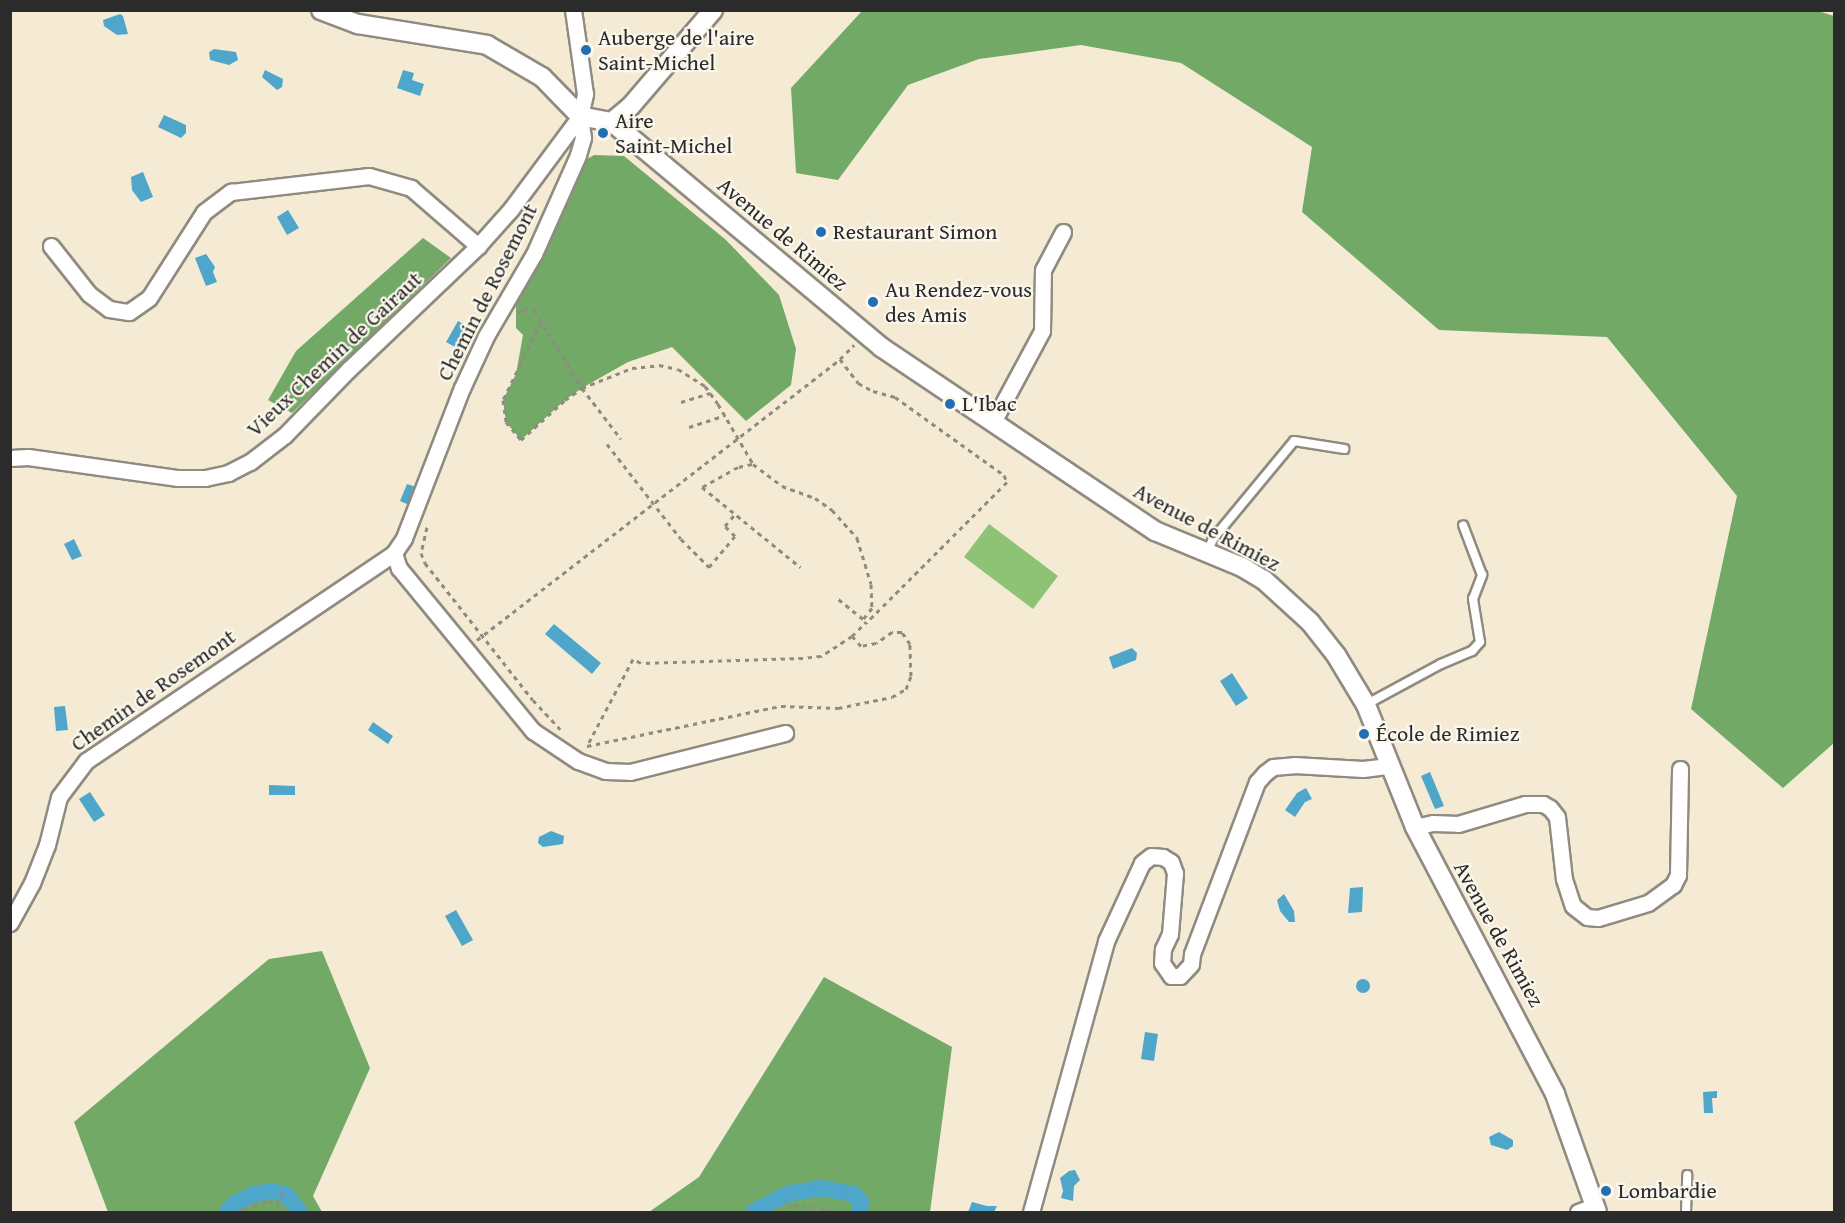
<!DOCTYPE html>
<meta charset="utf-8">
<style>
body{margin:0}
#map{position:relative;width:1845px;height:1223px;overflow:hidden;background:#f5ebd4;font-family:"Gentium Book Plus",serif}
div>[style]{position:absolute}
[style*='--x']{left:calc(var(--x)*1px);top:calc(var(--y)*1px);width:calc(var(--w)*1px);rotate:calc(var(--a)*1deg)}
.green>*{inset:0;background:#8ec376}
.forest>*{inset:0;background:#72a967}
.water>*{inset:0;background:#4ea6cb}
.round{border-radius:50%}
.canal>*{height:16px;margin:-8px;padding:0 8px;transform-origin:8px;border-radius:8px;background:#4ea6cb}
.path>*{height:3px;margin-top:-1.5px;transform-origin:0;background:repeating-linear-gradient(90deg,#908b80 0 4.5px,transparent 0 9px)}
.roads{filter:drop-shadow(2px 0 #908b80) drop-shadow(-2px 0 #908b80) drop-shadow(0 2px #908b80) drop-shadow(0 -2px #908b80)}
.service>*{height:8px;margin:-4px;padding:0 4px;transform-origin:4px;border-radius:4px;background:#fff}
.minor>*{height:15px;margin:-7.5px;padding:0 7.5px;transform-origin:7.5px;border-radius:7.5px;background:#fff}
.tertiary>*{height:18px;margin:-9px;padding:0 9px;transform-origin:9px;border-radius:9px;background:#fff}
.dots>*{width:16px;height:16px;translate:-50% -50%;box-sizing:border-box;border:3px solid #fbf7ec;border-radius:50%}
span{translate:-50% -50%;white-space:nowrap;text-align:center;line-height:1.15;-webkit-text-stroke:4.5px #fbf7ec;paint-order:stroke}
.poi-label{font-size:22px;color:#2b2b2b}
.left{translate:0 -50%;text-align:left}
.street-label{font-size:22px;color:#2b2b2b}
.frame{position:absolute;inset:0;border:12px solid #2b2b2b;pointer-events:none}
</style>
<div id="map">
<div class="green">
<i style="clip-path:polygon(989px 524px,1058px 576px,1033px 609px,964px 557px)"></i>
</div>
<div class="forest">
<i style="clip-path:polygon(1818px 11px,1834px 16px,1834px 743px,1783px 788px,1691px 709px,1737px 496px,1607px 337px,1439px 330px,1302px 212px,1312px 147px,1181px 63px,1081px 45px,979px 59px,908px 85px,838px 180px,796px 173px,791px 88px,862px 11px)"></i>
<i style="clip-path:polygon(594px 155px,624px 156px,726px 240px,779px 295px,796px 349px,791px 385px,746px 421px,672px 347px,628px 362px,582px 388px,565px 400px,521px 440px,506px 422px,503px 400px,516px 374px,523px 335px,516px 328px,516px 302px,580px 163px)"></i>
<i style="clip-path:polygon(423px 238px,451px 258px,292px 413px,268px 400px,296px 351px)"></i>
<i style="clip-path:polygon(322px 951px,370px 1068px,313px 1196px,322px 1212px,108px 1212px,74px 1122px,269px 959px)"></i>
<i style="clip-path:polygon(824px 977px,952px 1047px,930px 1212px,649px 1212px,699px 1177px)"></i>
</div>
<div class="water">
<i style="clip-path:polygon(120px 14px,123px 16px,128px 34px,117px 35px,104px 26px,103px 20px)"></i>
<i style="clip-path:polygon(214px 49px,236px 52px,238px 60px,229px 65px,210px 60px,209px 52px)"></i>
<i style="clip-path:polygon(265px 70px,283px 79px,282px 87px,277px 90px,262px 77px)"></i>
<i style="clip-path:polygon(403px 70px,414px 73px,412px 80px,424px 84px,420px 96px,397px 88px)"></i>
<i style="clip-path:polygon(164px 115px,186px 125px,186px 133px,181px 138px,158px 127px)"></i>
<i style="clip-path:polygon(143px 172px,153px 197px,141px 202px,132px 190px,131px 177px)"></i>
<i style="clip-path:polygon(288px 210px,299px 228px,287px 235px,277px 217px)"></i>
<i style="clip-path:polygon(206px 254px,215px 267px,213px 272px,217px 282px,206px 286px,195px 258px)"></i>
<i style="clip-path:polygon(458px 321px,467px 326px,455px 347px,446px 342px)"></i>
<i style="clip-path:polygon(407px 484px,416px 487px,409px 505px,400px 501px)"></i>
<i style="clip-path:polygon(74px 539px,82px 556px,72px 560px,64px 544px)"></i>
<i style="clip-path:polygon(554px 624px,601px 663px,592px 674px,545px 634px)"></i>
<i style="clip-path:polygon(1132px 648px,1137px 653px,1136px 660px,1113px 669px,1109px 657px)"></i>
<i style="clip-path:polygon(1232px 673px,1248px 698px,1236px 706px,1220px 681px)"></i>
<i style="clip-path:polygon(65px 706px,68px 730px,56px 731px,54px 707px)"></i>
<i style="clip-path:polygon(373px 722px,393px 736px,388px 744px,368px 730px)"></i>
<i style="clip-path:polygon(1430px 772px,1444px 806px,1435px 809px,1421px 776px)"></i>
<i style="clip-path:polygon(269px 785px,295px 786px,295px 795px,269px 795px)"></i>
<i style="clip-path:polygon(1306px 788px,1312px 799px,1305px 802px,1295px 817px,1285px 810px,1297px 793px)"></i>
<i style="clip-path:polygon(90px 792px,105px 815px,94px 822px,79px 799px)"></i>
<i style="clip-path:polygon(551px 831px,564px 836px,563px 844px,543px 847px,538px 843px,539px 837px)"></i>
<i style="clip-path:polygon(1363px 887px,1362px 912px,1348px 913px,1350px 888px)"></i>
<i style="clip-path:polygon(1284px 894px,1294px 911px,1295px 922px,1289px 922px,1280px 911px,1277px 900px)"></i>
<i style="clip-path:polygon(456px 910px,473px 940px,462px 946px,445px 916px)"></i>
<i class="round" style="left:1356px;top:979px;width:14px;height:14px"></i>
<i style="clip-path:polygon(1145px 1032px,1158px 1034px,1154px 1061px,1141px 1059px)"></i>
<i style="clip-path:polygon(1717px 1091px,1717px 1098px,1712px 1098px,1713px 1113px,1704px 1113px,1703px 1092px)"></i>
<i style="clip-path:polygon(1499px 1132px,1513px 1140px,1513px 1146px,1507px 1150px,1491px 1145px,1489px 1137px)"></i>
<i style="clip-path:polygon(1075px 1170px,1080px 1180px,1074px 1186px,1073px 1201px,1061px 1198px,1063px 1191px,1060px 1178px,1069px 1171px)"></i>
<i style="clip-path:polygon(972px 1202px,987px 1206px,997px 1206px,994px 1212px,968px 1212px)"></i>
</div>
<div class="canal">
<i style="--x:227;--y:1212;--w:11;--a:-49"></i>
<i style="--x:234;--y:1204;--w:22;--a:-27"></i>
<i style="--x:254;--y:1194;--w:17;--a:-10"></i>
<i style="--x:271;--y:1191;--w:16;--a:14"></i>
<i style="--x:287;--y:1195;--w:21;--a:53"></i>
<i style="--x:753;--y:1212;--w:38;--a:-28"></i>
<i style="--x:787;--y:1194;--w:34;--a:-10"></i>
<i style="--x:820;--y:1188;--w:34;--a:10"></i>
<i style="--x:853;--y:1194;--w:11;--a:45"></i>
<i style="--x:861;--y:1202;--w:10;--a:96"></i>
</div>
<div class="path">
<i style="--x:519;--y:313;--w:6;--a:-45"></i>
<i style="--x:523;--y:309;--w:11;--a:5"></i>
<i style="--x:534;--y:310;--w:92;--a:58.4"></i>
<i style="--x:582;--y:388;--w:54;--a:-21.8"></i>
<i style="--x:632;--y:368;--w:27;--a:-6"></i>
<i style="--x:659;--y:365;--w:19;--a:12"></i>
<i style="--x:678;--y:369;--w:32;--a:32"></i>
<i style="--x:705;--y:386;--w:22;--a:54"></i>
<i style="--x:718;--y:404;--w:69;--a:59.7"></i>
<i style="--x:753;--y:464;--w:36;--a:37"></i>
<i style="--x:782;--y:486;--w:35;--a:20"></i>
<i style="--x:815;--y:498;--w:21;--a:35"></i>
<i style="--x:832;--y:510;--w:38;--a:48"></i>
<i style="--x:857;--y:538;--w:48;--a:73.1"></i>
<i style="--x:871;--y:584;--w:24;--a:88"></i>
<i style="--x:872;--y:608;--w:14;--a:129"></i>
<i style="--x:863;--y:619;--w:33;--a:-141"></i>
<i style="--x:541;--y:322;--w:87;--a:116"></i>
<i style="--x:503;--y:400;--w:22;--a:82"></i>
<i style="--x:506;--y:422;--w:23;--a:50"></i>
<i style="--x:521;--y:440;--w:59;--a:-42.3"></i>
<i style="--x:565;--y:400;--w:21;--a:-35"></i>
<i style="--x:582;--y:388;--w:64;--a:52.6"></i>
<i style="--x:840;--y:359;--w:30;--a:53"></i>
<i style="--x:858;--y:383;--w:17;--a:28"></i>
<i style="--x:873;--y:391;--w:23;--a:15"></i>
<i style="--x:895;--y:397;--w:134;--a:35.6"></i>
<i style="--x:1004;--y:475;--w:8;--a:67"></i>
<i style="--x:1007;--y:482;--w:199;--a:135"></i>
<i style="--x:681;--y:402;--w:31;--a:-17"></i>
<i style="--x:689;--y:427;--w:38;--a:-18"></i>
<i style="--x:607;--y:444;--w:120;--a:52.1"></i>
<i style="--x:681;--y:539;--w:40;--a:45"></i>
<i style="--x:709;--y:567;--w:40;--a:-50"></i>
<i style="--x:735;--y:536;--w:14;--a:-135"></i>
<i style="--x:725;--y:526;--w:17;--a:-50"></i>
<i style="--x:752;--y:464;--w:14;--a:168"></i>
<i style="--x:738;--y:467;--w:41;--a:150.9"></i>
<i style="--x:702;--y:487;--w:127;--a:39.2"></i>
<i style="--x:427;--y:527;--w:27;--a:103"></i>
<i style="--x:421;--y:553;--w:11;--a:68"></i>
<i style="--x:425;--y:563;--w:174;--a:51.8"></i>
<i style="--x:533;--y:700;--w:40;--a:47"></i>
<i style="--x:852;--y:636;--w:37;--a:147"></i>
<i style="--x:821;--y:656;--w:18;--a:174"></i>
<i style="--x:803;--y:658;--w:162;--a:178.2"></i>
<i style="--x:641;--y:663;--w:9;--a:-153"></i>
<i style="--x:633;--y:659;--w:98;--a:117.9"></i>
<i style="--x:587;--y:746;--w:198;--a:-11.7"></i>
<i style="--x:781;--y:706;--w:57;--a:2"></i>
<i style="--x:838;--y:708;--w:55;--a:-11.5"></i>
<i style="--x:892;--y:697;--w:16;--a:-30"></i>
<i style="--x:906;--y:689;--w:14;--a:-69"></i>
<i style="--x:911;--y:676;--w:32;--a:-92"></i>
<i style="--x:910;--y:644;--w:14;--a:-124"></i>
<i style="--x:902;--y:632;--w:10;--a:180"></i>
<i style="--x:892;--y:632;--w:19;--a:145"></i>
<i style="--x:876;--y:643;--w:15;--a:169"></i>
<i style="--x:861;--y:646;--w:13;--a:-132"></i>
<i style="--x:852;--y:636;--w:20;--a:-45"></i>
<i style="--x:477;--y:640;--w:459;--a:-37.7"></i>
<i style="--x:840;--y:359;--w:20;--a:-45"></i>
<i style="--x:277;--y:1204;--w:16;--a:-63"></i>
<i style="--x:748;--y:1209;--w:4;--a:56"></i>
<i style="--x:241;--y:1212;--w:4;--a:-45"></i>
<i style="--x:244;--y:1209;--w:26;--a:-18"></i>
<i style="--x:269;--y:1201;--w:22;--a:30"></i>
<i style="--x:780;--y:1212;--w:16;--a:-27"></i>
<i style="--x:794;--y:1205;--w:35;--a:7"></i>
<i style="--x:829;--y:1209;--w:4;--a:45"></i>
</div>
<div class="roads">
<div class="service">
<i style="--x:1207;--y:552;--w:14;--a:-65"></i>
<i style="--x:1213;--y:539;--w:127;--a:-50.4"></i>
<i style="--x:1294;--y:441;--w:51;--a:9.1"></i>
<i style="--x:1367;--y:704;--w:84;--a:-28.4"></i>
<i style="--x:1441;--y:664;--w:34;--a:-23"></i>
<i style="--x:1472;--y:651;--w:12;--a:-48"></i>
<i style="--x:1480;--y:642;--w:44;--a:-99.2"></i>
<i style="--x:1473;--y:599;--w:26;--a:-69"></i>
<i style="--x:1482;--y:575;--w:53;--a:-110.8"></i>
<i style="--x:1686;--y:1212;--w:37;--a:-88"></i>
</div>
<div class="minor">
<i style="--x:51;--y:246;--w:61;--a:51.6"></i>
<i style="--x:89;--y:294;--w:25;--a:37"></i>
<i style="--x:109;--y:309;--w:20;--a:9"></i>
<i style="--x:129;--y:312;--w:24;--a:-35"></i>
<i style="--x:149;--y:298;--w:102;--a:-57.4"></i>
<i style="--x:204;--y:212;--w:34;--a:-37"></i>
<i style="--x:231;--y:192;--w:139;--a:-6.6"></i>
<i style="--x:369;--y:176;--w:44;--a:15.9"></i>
<i style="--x:411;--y:188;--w:89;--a:40.9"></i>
<i style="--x:993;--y:422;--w:103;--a:-61.7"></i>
<i style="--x:1042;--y:331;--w:61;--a:-89.1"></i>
<i style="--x:1043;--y:270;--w:43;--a:-62.2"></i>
<i style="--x:10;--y:458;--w:18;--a:-3"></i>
<i style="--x:28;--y:457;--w:150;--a:8"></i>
<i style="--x:177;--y:478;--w:28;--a:0"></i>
<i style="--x:205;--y:478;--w:24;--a:-12"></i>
<i style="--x:228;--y:473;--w:25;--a:-27"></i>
<i style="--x:250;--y:462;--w:44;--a:-37.6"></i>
<i style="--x:285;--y:435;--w:91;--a:-45.9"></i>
<i style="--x:348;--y:370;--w:180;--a:-43.6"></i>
<i style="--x:478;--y:246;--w:50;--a:-48.3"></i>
<i style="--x:511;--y:209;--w:116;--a:-53.4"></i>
<i style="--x:394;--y:553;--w:16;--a:72"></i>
<i style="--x:399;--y:568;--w:211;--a:50.6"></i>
<i style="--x:533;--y:731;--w:54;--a:33.7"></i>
<i style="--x:578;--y:761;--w:29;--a:20"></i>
<i style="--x:605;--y:771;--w:25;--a:2"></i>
<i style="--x:630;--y:772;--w:160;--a:-14.1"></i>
<i style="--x:1415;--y:827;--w:18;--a:-13"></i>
<i style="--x:1433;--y:823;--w:25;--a:2"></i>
<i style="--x:1458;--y:824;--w:70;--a:-16.6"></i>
<i style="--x:1525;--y:804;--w:18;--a:0"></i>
<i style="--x:1543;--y:804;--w:8;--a:30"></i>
<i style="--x:1550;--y:808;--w:11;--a:52"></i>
<i style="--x:1557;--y:817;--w:62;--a:83.6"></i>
<i style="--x:1564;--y:879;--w:28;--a:72"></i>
<i style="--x:1573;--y:906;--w:18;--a:38"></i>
<i style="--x:1587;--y:917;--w:11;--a:5"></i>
<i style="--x:1598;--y:918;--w:52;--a:-16.7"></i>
<i style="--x:1648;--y:903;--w:31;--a:-36"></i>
<i style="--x:1673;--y:885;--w:11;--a:-63"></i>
<i style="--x:1678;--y:875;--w:106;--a:-88.9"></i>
<i style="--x:10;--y:923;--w:46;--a:-61.2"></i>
<i style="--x:32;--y:883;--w:41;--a:-68.5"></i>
<i style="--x:47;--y:845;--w:49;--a:-76"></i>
<i style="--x:59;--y:797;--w:45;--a:-53.1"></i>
<i style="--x:86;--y:761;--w:372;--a:-34"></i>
<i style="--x:394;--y:553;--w:18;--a:-56"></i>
<i style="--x:404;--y:538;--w:161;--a:-68.9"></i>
<i style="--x:462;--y:388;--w:57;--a:-65.2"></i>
<i style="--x:486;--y:336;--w:95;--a:-59.7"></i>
<i style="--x:534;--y:254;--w:108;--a:-66"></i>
<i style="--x:578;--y:155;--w:18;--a:-74"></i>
<i style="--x:583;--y:138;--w:22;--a:-98"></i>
<i style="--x:580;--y:116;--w:23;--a:-77"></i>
<i style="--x:585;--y:94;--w:85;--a:-98.1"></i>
<i style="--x:1031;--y:1212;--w:281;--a:-74.5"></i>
<i style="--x:1106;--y:941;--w:86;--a:-65.2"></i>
<i style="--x:1142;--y:863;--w:11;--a:-38"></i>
<i style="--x:1151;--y:856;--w:12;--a:5"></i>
<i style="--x:1163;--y:857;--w:9;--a:32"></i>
<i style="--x:1171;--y:862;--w:12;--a:70"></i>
<i style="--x:1175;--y:873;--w:61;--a:94.7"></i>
<i style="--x:1170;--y:934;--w:17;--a:115"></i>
<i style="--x:1163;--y:949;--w:14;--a:94"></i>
<i style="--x:1162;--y:963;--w:16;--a:55"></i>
<i style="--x:1171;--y:976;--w:9;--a:0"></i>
<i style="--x:1180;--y:976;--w:16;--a:-47"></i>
<i style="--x:1191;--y:964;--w:10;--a:-84"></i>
<i style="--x:1192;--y:954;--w:184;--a:-69.3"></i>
<i style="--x:1257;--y:782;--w:12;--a:-48"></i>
<i style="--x:1265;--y:773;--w:10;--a:-37"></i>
<i style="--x:1273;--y:767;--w:21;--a:-5"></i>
<i style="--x:1294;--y:765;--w:69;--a:3.3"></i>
<i style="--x:1363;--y:769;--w:26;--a:-7"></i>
<i style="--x:1578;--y:1212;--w:17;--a:-21"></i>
</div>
<div class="tertiary">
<i style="--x:321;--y:10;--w:40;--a:21"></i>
<i style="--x:358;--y:24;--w:131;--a:9.2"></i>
<i style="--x:487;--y:45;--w:64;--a:30.2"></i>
<i style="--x:542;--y:77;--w:54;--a:45.7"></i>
<i style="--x:580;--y:116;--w:33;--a:11"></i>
<i style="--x:612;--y:122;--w:23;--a:-40"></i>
<i style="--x:630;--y:107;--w:128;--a:-49.4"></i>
<i style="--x:612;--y:122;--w:351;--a:39.9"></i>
<i style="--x:881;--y:347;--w:330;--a:33.9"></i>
<i style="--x:1155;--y:531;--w:94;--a:22.5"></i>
<i style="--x:1242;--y:567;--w:26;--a:31"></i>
<i style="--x:1264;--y:580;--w:62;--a:42.4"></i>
<i style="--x:1310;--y:622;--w:42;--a:51.8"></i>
<i style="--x:1336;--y:655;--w:58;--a:59"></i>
<i style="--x:1366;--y:705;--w:131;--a:68.1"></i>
<i style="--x:1415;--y:827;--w:301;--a:62.3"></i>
<i style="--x:1555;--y:1094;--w:125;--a:70.4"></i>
</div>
</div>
<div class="dots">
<i style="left:586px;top:50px;background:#1f6fb2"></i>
<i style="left:603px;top:133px;background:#1f6fb2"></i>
<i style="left:821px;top:232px;background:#1f6fb2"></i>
<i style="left:873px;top:302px;background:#1f6fb2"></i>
<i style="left:950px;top:404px;background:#1f6fb2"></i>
<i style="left:1364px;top:734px;background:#1f6fb2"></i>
<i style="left:1606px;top:1191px;background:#1f6fb2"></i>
</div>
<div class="poi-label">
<span class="left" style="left:598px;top:50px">Auberge de l'aire<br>Saint-Michel</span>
<span class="left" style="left:615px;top:133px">Aire<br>Saint-Michel</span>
<span class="left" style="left:833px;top:232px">Restaurant Simon</span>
<span class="left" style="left:885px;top:302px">Au Rendez-vous<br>des Amis</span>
<span class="left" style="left:962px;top:404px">L'Ibac</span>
<span class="left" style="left:1376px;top:734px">École de Rimiez</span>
<span class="left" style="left:1618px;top:1191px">Lombardie</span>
</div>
<div class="street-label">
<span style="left:783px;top:234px;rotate:40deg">Avenue de Rimiez</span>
<span style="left:487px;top:292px;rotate:-63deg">Chemin de Rosemont</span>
<span style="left:334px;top:354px;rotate:-43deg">Vieux Chemin de Gairaut</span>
<span style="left:1207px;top:527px;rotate:28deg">Avenue de Rimiez</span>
<span style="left:153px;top:690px;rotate:-35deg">Chemin de Rosemont</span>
<span style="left:1499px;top:934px;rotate:61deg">Avenue de Rimiez</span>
</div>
<div class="frame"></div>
</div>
